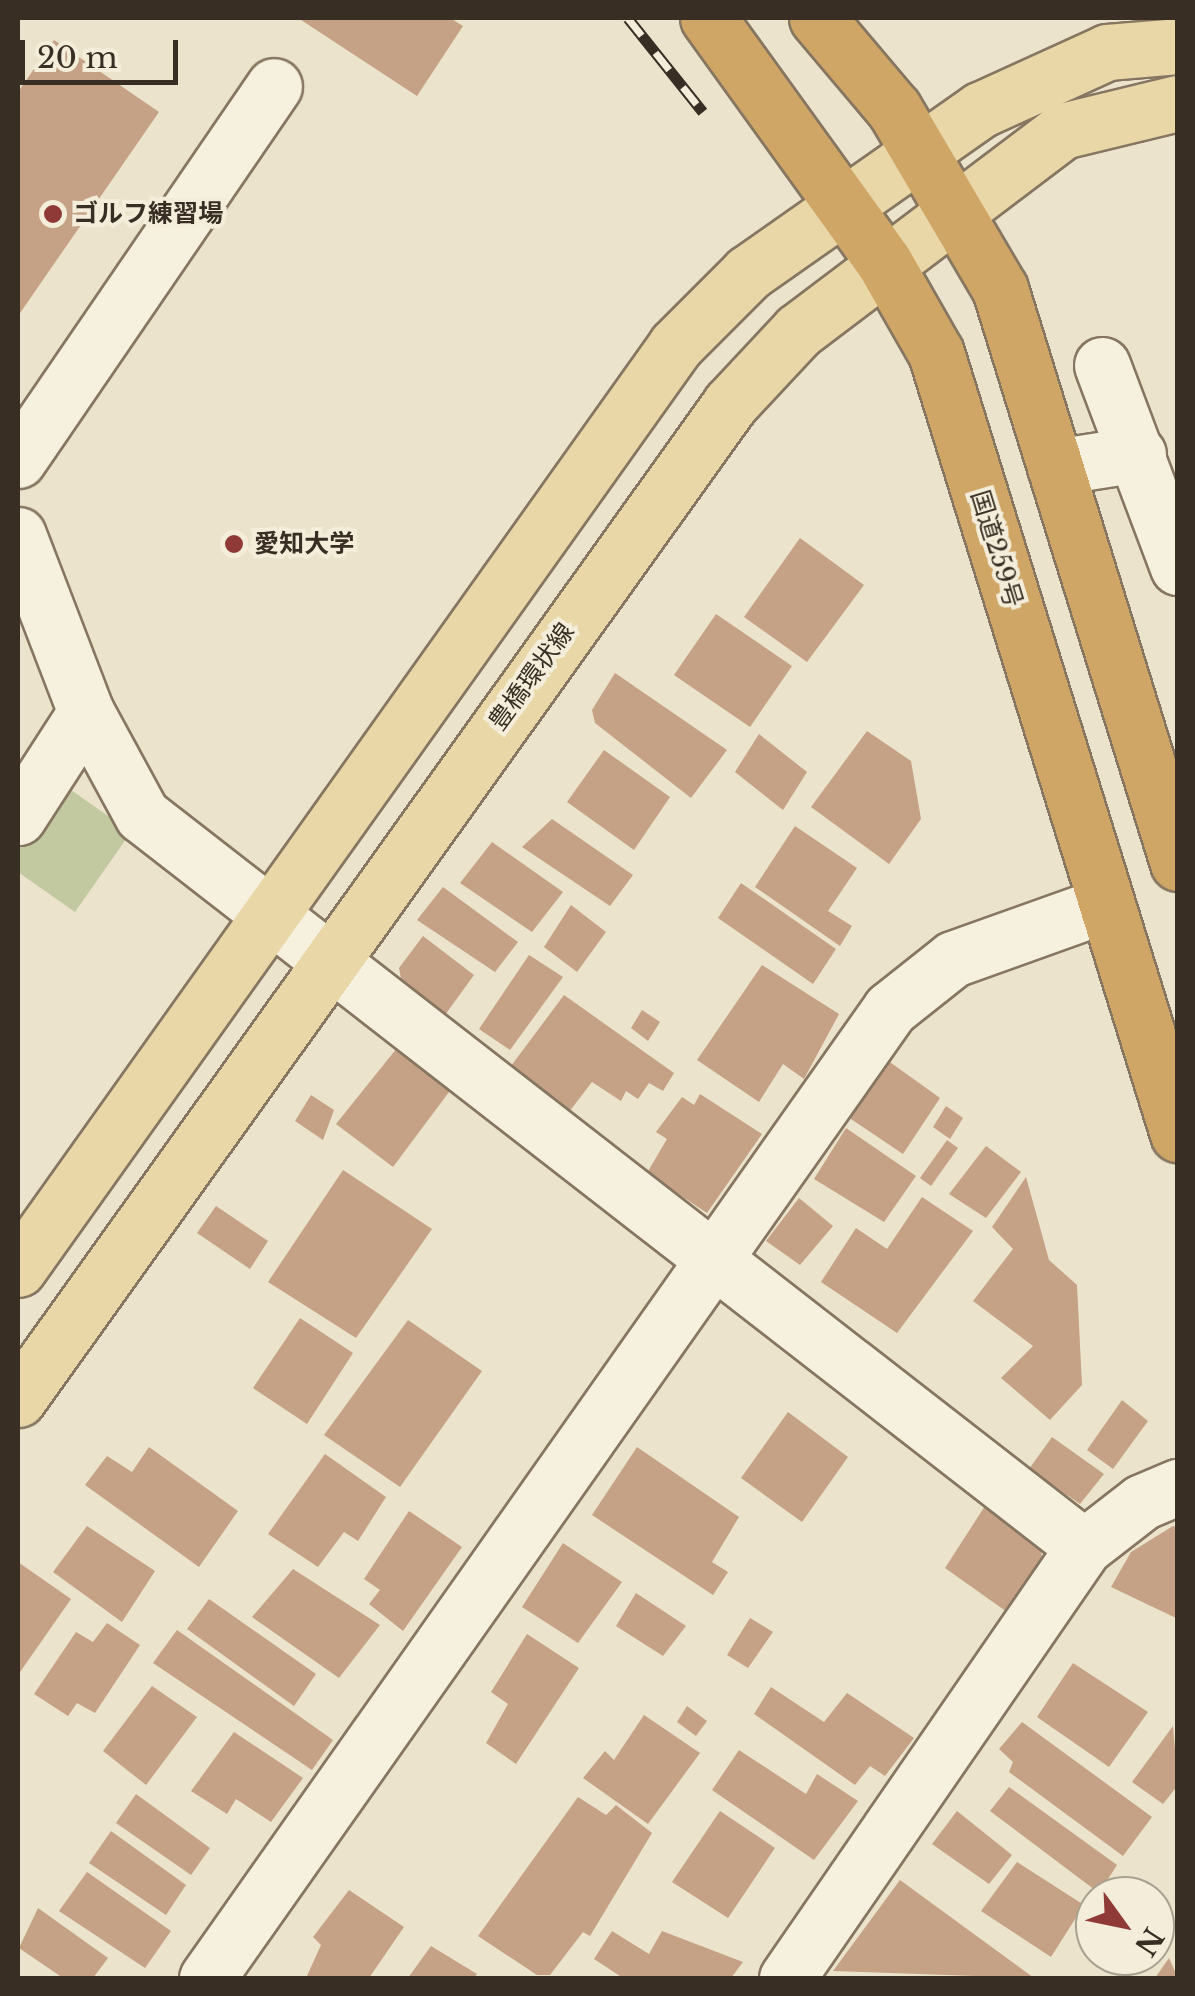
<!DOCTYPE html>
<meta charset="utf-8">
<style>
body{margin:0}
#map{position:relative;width:1195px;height:1996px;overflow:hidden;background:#ebe3cb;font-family:"Libre Baskerville","Noto Sans JP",serif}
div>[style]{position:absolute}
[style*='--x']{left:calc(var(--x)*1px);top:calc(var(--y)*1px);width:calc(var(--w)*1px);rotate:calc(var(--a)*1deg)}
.green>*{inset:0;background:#c2c8a0}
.building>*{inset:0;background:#c5a285}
.roads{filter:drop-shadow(2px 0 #867661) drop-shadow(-2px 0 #867661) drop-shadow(0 2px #867661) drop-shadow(0 -2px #867661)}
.minor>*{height:55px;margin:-27.5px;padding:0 27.5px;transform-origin:27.5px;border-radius:27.5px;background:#f6f0de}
.major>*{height:55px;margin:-27.5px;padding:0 27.5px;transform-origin:27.5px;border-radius:27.5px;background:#e9d7a8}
.highway>*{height:55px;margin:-27.5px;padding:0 27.5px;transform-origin:27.5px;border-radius:27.5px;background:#cfa666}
.rail>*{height:11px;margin-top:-5.5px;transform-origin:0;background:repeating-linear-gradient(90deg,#f3edda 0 22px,#382e23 0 44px);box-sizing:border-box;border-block:2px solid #382e23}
.dots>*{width:28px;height:28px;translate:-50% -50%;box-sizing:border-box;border:5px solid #f3edda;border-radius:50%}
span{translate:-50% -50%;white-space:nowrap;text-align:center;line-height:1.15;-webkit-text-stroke:8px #f3edda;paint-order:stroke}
.poi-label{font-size:25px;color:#382e23;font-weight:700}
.left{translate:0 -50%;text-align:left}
.street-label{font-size:25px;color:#382e23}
.frame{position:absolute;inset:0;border:20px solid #382e23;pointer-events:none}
.north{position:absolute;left:1075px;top:1876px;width:100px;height:100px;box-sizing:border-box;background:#f3edda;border:2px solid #a8a191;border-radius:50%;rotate:123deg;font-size:28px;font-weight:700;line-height:40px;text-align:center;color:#382e23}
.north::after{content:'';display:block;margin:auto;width:35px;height:45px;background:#8f3a37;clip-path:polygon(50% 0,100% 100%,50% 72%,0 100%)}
.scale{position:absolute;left:20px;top:40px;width:158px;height:45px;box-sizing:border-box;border:5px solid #382e23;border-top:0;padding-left:12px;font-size:30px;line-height:35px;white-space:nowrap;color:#382e23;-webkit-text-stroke:8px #f3edda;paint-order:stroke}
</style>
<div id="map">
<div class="green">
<i style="clip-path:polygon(61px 783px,131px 832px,75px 912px,18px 872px,18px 845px)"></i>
</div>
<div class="building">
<i style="clip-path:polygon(298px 18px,450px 18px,463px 26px,417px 96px)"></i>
<i style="clip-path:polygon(54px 40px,159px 112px,18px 316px,18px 92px)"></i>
<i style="clip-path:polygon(800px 538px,864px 585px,807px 662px,744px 617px)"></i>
<i style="clip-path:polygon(716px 614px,792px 666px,750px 727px,674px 675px)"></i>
<i style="clip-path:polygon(615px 673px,727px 750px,691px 798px,595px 723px,592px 710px)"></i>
<i style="clip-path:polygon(867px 731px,911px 761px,921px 819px,889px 864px,811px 807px)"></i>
<i style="clip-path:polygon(759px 734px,807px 772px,783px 810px,735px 772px)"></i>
<i style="clip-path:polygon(604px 750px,670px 797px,634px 850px,567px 802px)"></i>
<i style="clip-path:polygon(552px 819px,633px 875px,610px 906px,522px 847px)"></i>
<i style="clip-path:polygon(795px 826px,857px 868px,828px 911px,852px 926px,840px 946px,755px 887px)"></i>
<i style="clip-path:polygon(492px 842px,563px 892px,532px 932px,460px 883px)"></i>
<i style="clip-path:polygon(741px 883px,836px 949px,813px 984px,718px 918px)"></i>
<i style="clip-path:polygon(443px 887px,518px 942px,495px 972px,417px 920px)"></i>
<i style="clip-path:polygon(571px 905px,606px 932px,577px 972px,544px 947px)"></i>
<i style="clip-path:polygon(423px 936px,474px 975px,445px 1015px,402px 984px,399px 968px)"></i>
<i style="clip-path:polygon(529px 955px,563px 977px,510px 1050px,479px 1029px)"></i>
<i style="clip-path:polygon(762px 965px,839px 1014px,804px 1079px,783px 1064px,759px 1102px,697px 1060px)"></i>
<i style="clip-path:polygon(564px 995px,674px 1073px,663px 1091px,649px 1083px,638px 1099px,626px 1091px,621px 1101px,592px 1082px,569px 1112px,508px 1070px)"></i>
<i style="clip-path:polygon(642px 1010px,660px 1022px,648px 1041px,631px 1028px)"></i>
<i style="clip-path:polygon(397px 1048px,452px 1088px,393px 1167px,336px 1124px)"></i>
<i style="clip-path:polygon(887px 1060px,940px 1098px,903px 1154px,848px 1117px)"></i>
<i style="clip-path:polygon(700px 1094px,762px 1134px,707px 1213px,647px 1173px,667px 1139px,656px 1132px,682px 1097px,694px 1105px)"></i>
<i style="clip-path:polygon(311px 1095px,334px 1110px,323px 1140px,295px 1121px)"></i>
<i style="clip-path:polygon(946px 1106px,963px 1118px,950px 1139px,933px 1127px)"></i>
<i style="clip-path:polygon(846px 1128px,916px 1176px,884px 1222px,814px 1179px)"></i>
<i style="clip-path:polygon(947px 1140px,958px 1148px,931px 1186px,920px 1178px)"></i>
<i style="clip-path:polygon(986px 1146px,1021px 1172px,986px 1218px,949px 1194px)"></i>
<i style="clip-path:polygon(343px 1170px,432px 1229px,356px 1338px,268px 1282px)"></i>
<i style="clip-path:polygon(1026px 1177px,1049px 1260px,1077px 1285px,1082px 1385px,1050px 1420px,1001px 1378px,1033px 1346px,973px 1301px,1013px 1249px,992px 1227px)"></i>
<i style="clip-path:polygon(922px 1197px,973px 1231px,897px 1333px,821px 1282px,856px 1228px,887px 1249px)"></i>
<i style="clip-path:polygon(799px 1198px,833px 1226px,800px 1265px,766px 1241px)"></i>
<i style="clip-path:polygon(216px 1206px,268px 1241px,250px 1269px,197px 1233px)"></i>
<i style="clip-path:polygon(300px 1318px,353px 1353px,307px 1424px,253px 1388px)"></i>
<i style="clip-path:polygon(408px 1320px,482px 1371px,400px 1487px,324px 1435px)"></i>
<i style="clip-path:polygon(1122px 1400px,1148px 1421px,1113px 1469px,1087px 1450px)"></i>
<i style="clip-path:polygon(788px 1412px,848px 1457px,802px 1522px,741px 1478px)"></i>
<i style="clip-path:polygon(1052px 1437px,1104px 1474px,1080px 1504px,1029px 1469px)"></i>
<i style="clip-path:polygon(149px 1447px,238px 1511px,199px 1567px,85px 1485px,107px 1456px,132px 1472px)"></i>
<i style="clip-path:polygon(637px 1447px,739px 1517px,712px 1562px,728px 1572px,713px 1595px,592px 1515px)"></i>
<i style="clip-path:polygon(325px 1454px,386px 1497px,358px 1541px,344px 1532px,318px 1567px,268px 1534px)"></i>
<i style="clip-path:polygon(985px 1506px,1040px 1543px,1043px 1564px,1007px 1612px,945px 1568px)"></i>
<i style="clip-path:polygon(409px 1511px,462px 1547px,403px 1631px,369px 1604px,380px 1590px,364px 1579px)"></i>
<i style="clip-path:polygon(87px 1526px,155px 1571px,122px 1622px,53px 1572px)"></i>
<i style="clip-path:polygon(1173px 1526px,1178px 1528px,1178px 1619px,1111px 1587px,1131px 1552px)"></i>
<i style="clip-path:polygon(563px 1543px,622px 1582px,578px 1643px,522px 1607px)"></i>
<i style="clip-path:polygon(18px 1562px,71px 1599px,18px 1675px)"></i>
<i style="clip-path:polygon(293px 1569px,380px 1625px,339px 1678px,252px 1617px)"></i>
<i style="clip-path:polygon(636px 1593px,686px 1626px,663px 1656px,616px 1626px)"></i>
<i style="clip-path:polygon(209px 1599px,316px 1674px,294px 1706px,187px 1629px)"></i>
<i style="clip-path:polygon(750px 1618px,773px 1632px,748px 1668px,727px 1655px)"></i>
<i style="clip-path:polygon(107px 1623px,140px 1645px,95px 1713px,77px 1703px,68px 1716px,34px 1694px,76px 1632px,93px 1642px)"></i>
<i style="clip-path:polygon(177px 1630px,333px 1740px,312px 1770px,153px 1663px)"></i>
<i style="clip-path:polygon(527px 1634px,579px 1668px,516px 1764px,486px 1743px,508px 1704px,491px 1692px)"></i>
<i style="clip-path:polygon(1073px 1663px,1148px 1712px,1109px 1767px,1037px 1717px)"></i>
<i style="clip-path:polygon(152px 1686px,197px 1717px,146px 1785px,103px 1751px)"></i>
<i style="clip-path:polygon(771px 1687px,824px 1722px,847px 1693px,914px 1738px,885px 1776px,870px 1766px,855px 1785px,754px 1714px)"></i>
<i style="clip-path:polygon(687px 1706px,707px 1721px,696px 1736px,677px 1722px)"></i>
<i style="clip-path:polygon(644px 1715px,700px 1753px,648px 1824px,583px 1778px,605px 1751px,614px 1760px)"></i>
<i style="clip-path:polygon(1022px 1722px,1152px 1817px,1123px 1856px,1009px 1772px,1013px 1762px,999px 1749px)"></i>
<i style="clip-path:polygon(1173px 1726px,1178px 1785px,1163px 1804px,1132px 1782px)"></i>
<i style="clip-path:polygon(234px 1732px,303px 1778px,271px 1822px,236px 1799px,227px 1814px,191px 1791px)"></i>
<i style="clip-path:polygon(739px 1750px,806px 1794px,817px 1774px,858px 1801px,814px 1860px,712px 1790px)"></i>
<i style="clip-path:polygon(1009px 1787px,1117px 1865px,1099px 1893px,990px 1811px)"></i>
<i style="clip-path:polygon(136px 1794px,210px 1848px,191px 1875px,116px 1823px)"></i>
<i style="clip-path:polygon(578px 1797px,606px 1815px,616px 1805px,652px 1833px,590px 1936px,583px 1932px,550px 1975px,537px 1975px,478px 1936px)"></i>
<i style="clip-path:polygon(720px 1811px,775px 1848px,728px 1918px,672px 1882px)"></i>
<i style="clip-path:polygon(957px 1811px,1012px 1855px,989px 1884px,932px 1844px)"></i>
<i style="clip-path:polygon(111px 1831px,186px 1885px,166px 1915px,89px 1863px)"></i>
<i style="clip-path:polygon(1017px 1862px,1084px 1905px,1051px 1957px,981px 1911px)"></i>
<i style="clip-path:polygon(87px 1872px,171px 1931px,145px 1968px,59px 1911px)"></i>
<i style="clip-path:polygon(900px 1880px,1034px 1978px,833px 1971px)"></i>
<i style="clip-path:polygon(349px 1890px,404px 1927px,369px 1978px,306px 1978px,321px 1945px,313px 1937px)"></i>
<i style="clip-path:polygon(38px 1908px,108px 1958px,93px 1978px,63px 1978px,19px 1948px)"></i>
<i style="clip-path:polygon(612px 1931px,649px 1954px,662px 1931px,743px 1962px,731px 1978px,623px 1978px,594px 1959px)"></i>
<i style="clip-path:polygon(431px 1946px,477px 1974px,474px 1978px,408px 1978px)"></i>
<i style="clip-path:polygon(1169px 1958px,1178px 1978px,1155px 1978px)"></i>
</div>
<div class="roads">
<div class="minor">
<i style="--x:1102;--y:365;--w:216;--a:69.4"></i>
<i style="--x:18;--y:460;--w:453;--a:-55.6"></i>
<i style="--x:1055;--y:467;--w:84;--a:-8.9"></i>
<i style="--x:18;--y:535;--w:190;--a:69"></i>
<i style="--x:86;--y:712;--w:117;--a:61.5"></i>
<i style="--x:142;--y:815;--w:1193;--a:37.85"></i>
<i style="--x:18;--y:817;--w:125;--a:-57.1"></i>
<i style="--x:207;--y:1978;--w:1186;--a:-54.82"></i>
<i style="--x:890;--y:1009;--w:80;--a:-38.4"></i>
<i style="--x:953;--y:959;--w:160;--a:-19.7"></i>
<i style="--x:787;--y:1978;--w:523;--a:-55.43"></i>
<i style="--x:1084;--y:1547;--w:73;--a:-37.8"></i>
<i style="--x:1142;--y:1502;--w:39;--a:-23"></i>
</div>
<div class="major">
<i style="--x:18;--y:1269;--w:1134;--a:-54.54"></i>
<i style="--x:676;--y:345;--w:102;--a:-45"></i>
<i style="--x:748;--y:273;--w:284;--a:-35.1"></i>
<i style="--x:980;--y:110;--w:140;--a:-24.5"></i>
<i style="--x:1107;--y:52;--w:71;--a:-4.8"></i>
<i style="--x:18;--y:1399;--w:1224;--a:-54.41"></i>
<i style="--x:730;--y:404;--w:100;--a:-47"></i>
<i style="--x:798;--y:331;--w:331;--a:-37.1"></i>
<i style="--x:1062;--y:131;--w:119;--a:-13.6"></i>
</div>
<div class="highway">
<i style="--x:708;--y:18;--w:301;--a:54.2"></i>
<i style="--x:884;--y:262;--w:105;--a:60.3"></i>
<i style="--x:936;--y:353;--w:818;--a:72.78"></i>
<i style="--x:817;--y:18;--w:119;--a:49.8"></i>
<i style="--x:894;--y:109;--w:209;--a:59.5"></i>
<i style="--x:1000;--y:289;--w:601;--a:72.77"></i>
</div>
</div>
<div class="rail">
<i style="--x:628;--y:18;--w:120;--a:51.4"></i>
</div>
<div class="dots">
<i style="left:53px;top:214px;background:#8f3a37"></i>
<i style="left:234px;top:544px;background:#8f3a37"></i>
</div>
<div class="poi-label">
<span class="left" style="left:73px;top:214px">ゴルフ練習場</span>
<span class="left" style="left:254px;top:544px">愛知大学</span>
</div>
<div class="street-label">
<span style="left:996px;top:549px;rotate:73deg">国道259号</span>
<span style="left:532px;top:677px;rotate:-54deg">豊橋環状線</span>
</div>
<div class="frame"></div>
<div class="north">N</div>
<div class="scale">20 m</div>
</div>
